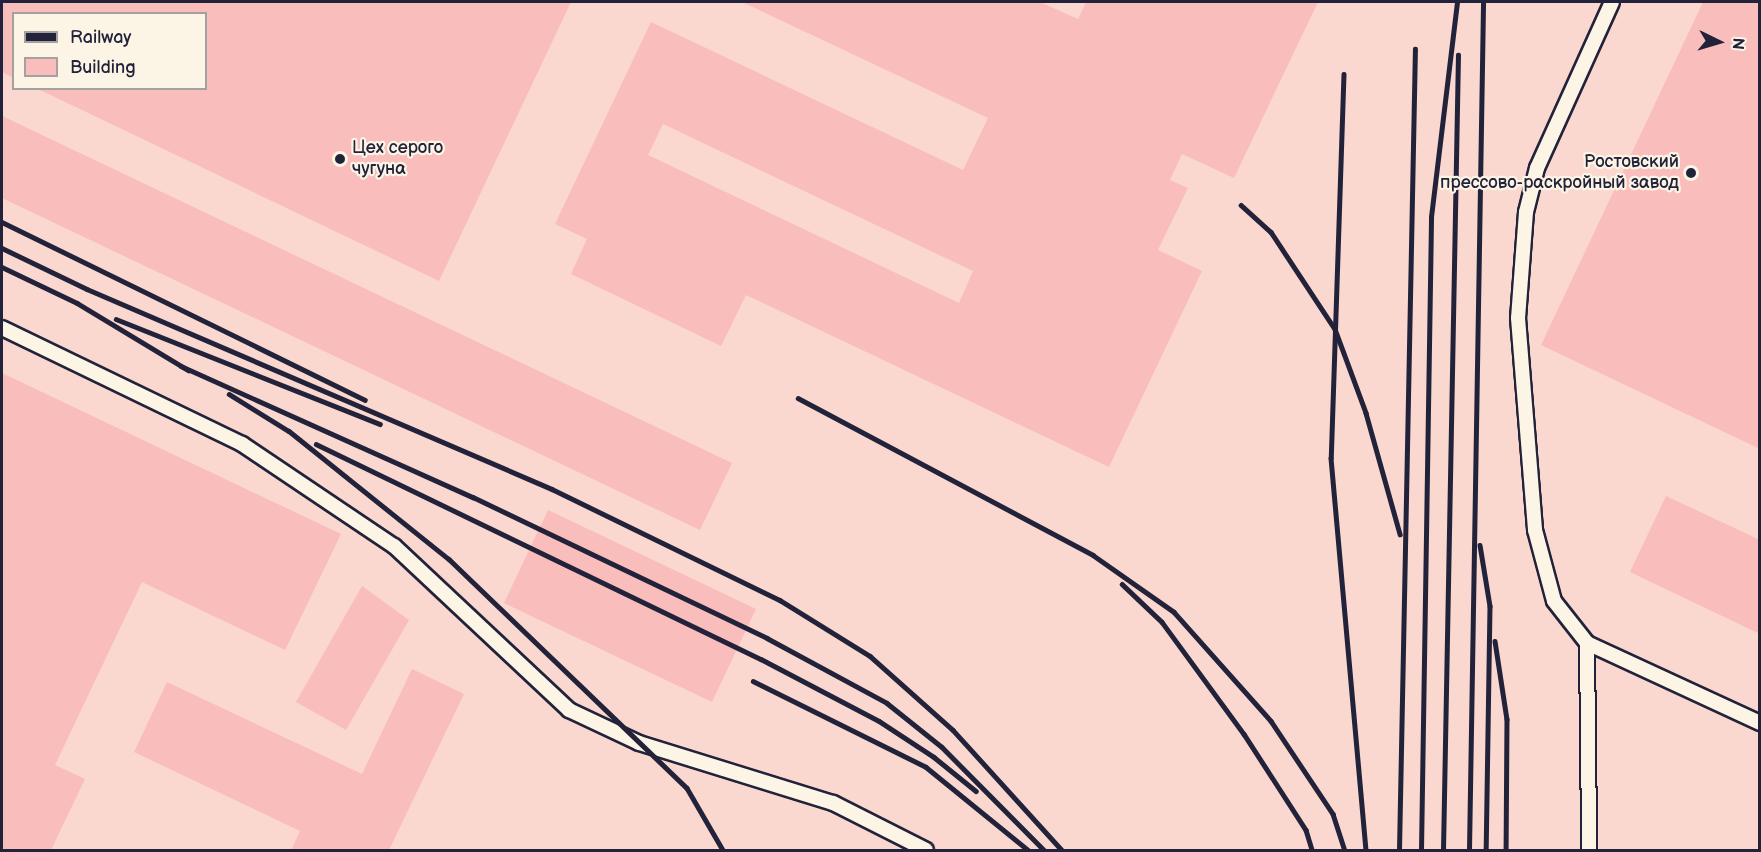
<!DOCTYPE html>
<meta charset="utf-8">
<style>
body{margin:0}
#map{position:relative;width:1761px;height:852px;overflow:hidden;background:#fbe4d8;font-family:"Balsamiq Sans",sans-serif}
div>[style]{position:absolute}
[style*='--x']{left:calc(var(--x)*1px);top:calc(var(--y)*1px);width:calc(var(--w)*1px);rotate:calc(var(--a)*1deg)}
.built>*{inset:0;background:#fad8cf}
.building>*{inset:0;background:#f9bdbb}
.roads{filter:drop-shadow(2px 0 #22223b) drop-shadow(-2px 0 #22223b) drop-shadow(0 2px #22223b) drop-shadow(0 -2px #22223b)}
.lane>*{height:14px;margin:-7px;padding:0 7px;transform-origin:7px;border-radius:7px;background:#fcf5e5}
.rail>*{height:4.5px;margin:-2.25px;padding:0 2.25px;transform-origin:2.25px;border-radius:2.25px;background:#22223b}
.dots>*{width:16px;height:16px;translate:-50% -50%;box-sizing:border-box;border:3px solid #fcf5e5;border-radius:50%}
span{translate:-50% -50%;white-space:nowrap;text-align:center;line-height:1.15;-webkit-text-stroke:4.5px #fcf5e5;paint-order:stroke}
.poi-label{font-size:18px;color:#22223b}
.left{translate:0 -50%;text-align:left}
.right{translate:-100% -50%;text-align:right}
.frame{position:absolute;inset:0;border:3px solid #22223b;pointer-events:none}
.legend{position:absolute;left:12px;top:12px;width:195px;height:78px;box-sizing:border-box;background:#fcf5e5;border:2px solid #a5a1a1;margin:0;padding:8px 10px;list-style:none;font-size:18px;color:#22223b}
.legend li{display:flex;align-items:center;gap:12px;height:30px}
.legend b{width:30px;border:2px solid #a5a1a1}
.north{position:absolute;left:1689px;top:12px;width:60px;height:60px;-webkit-text-stroke:4px #fcf5e5;paint-order:stroke;rotate:95deg;font-size:16px;font-weight:700;line-height:24px;text-align:center;color:#22223b}
.north::after{content:'';display:block;margin:auto;width:21px;height:27px;background:#22223b;clip-path:polygon(50% 0,100% 100%,50% 72%,0 100%)}
</style>
<div id="map">
<div class="built">
<i style="clip-path:polygon(evenodd,2px 2px,1759px 2px,1759px 850px,2px 850px,2px 2px,14px 14px,206px 14px,206px 88px,14px 88px,14px 14px)"></i>
</div>
<div class="building">
<i style="clip-path:polygon(2px 2px,571px 2px,439px 281px,36px 88px,206px 88px,206px 14px,14px 14px,14px 78px,2px 72px)"></i>
<i style="clip-path:polygon(evenodd,742px 2px,1040px 2px,1078px 19px,1086px 2px,1318px 2px,1234px 178px,1182px 154px,1170px 180px,1188px 188px,1158px 250px,1202px 271px,1109px 467px,746px 295px,721px 346px,571px 274px,587px 239px,555px 224px,651px 22px,963px 170px,988px 118px,742px 2px,663px 124px,973px 271px,959px 303px,648px 155px,663px 124px)"></i>
<i style="clip-path:polygon(1703px 2px,1760px 2px,1760px 449px,1541px 345px)"></i>
<i style="clip-path:polygon(2px 116px,732px 463px,700px 530px,2px 198px)"></i>
<i style="clip-path:polygon(2px 373px,341px 534px,285px 650px,142px 582px,55px 765px,85px 779px,51px 850px,2px 850px)"></i>
<i style="clip-path:polygon(1666px 496px,1760px 540px,1760px 634px,1630px 572px)"></i>
<i style="clip-path:polygon(548px 510px,756px 609px,712px 702px,504px 603px)"></i>
<i style="clip-path:polygon(362px 586px,409px 620px,346px 730px,296px 702px)"></i>
<i style="clip-path:polygon(412px 669px,464px 694px,389px 850px,291px 850px,300px 831px,134px 752px,167px 682px,362px 774px)"></i>
</div>
<div class="roads">
<div class="lane">
<i style="--x:1612;--y:2;--w:182;--a:114.3"></i>
<i style="--x:1537;--y:168;--w:45;--a:104"></i>
<i style="--x:1526;--y:212;--w:106;--a:94.3"></i>
<i style="--x:1518;--y:318;--w:213;--a:85.4"></i>
<i style="--x:1535;--y:530;--w:73;--a:75"></i>
<i style="--x:1554;--y:601;--w:53;--a:51.8"></i>
<i style="--x:1587;--y:643;--w:191;--a:24.8"></i>
<i style="--x:2;--y:328;--w:267;--a:25.8"></i>
<i style="--x:242;--y:444;--w:183;--a:33.9"></i>
<i style="--x:394;--y:546;--w:240;--a:43.1"></i>
<i style="--x:569;--y:710;--w:77;--a:25.2"></i>
<i style="--x:639;--y:743;--w:203;--a:17.2"></i>
<i style="--x:833;--y:803;--w:104;--a:26.8"></i>
<i style="--x:1587;--y:643;--w:207;--a:89.4"></i>
</div>
</div>
<div class="rail">
<i style="--x:1344;--y:74;--w:384;--a:91.9"></i>
<i style="--x:1331;--y:458;--w:394;--a:84.9"></i>
<i style="--x:1241;--y:205;--w:40;--a:42"></i>
<i style="--x:1271;--y:232;--w:116;--a:56.6"></i>
<i style="--x:1335;--y:329;--w:90;--a:69.7"></i>
<i style="--x:1366;--y:413;--w:126;--a:74.3"></i>
<i style="--x:2;--y:222;--w:404;--a:26.1"></i>
<i style="--x:2;--y:248;--w:94;--a:25.8"></i>
<i style="--x:87;--y:289;--w:506;--a:23.27"></i>
<i style="--x:552;--y:489;--w:254;--a:26"></i>
<i style="--x:780;--y:600;--w:106;--a:31.9"></i>
<i style="--x:870;--y:656;--w:111;--a:41.7"></i>
<i style="--x:953;--y:730;--w:162;--a:47.8"></i>
<i style="--x:2;--y:267;--w:83;--a:25.6"></i>
<i style="--x:77;--y:303;--w:130;--a:31.1"></i>
<i style="--x:116;--y:319;--w:284;--a:21.7"></i>
<i style="--x:181;--y:366;--w:320;--a:24.2"></i>
<i style="--x:473;--y:497;--w:326;--a:25.6"></i>
<i style="--x:767;--y:638;--w:136;--a:28.4"></i>
<i style="--x:887;--y:703;--w:70;--a:38.7"></i>
<i style="--x:942;--y:747;--w:145;--a:45.3"></i>
<i style="--x:229;--y:394;--w:70;--a:31.7"></i>
<i style="--x:289;--y:431;--w:205;--a:38.7"></i>
<i style="--x:449;--y:559;--w:330;--a:43.9"></i>
<i style="--x:687;--y:788;--w:72;--a:59.9"></i>
<i style="--x:798;--y:398;--w:334;--a:28"></i>
<i style="--x:1093;--y:555;--w:99;--a:35.1"></i>
<i style="--x:1174;--y:612;--w:146;--a:48.3"></i>
<i style="--x:1271;--y:721;--w:112;--a:56.3"></i>
<i style="--x:1333;--y:814;--w:38;--a:72"></i>
<i style="--x:316;--y:444;--w:494;--a:25.8"></i>
<i style="--x:761;--y:659;--w:133;--a:27.7"></i>
<i style="--x:879;--y:721;--w:66;--a:33.2"></i>
<i style="--x:934;--y:757;--w:54;--a:39"></i>
<i style="--x:1480;--y:545;--w:62;--a:80.7"></i>
<i style="--x:1490;--y:606;--w:244;--a:90.9"></i>
<i style="--x:1122;--y:584;--w:55;--a:43.5"></i>
<i style="--x:1162;--y:622;--w:139;--a:53.8"></i>
<i style="--x:1244;--y:734;--w:114;--a:57.1"></i>
<i style="--x:1306;--y:830;--w:21;--a:73"></i>
<i style="--x:1495;--y:641;--w:79;--a:81.3"></i>
<i style="--x:1507;--y:719;--w:131;--a:90.4"></i>
<i style="--x:753;--y:681;--w:193;--a:26.4"></i>
<i style="--x:926;--y:767;--w:132;--a:39.1"></i>
<i style="--x:1399;--y:850;--w:801;--a:-88.86"></i>
<i style="--x:1421;--y:850;--w:633;--a:-89.09"></i>
<i style="--x:1431;--y:217;--w:217;--a:-83.1"></i>
<i style="--x:1443;--y:850;--w:795;--a:-88.92"></i>
<i style="--x:1469;--y:850;--w:848;--a:-89.05"></i>
</div>
<div class="dots">
<i style="left:340px;top:159px;background:#22223b"></i>
<i style="left:1691px;top:173px;background:#22223b"></i>
</div>
<div class="poi-label">
<span class="left" style="left:352px;top:159px">Цех серого<br>чугуна</span>
<span class="right" style="left:1679px;top:173px">Ростовский<br>прессово-раскройный завод</span>
</div>
<div class="frame"></div>
<ul class="legend">
<li><b style="height:8px;background:#22223b"></b>Railway</li>
<li><b style="height:16px;background:#f9bdbb"></b>Building</li>
</ul>
<div class="north">N</div>
</div>
